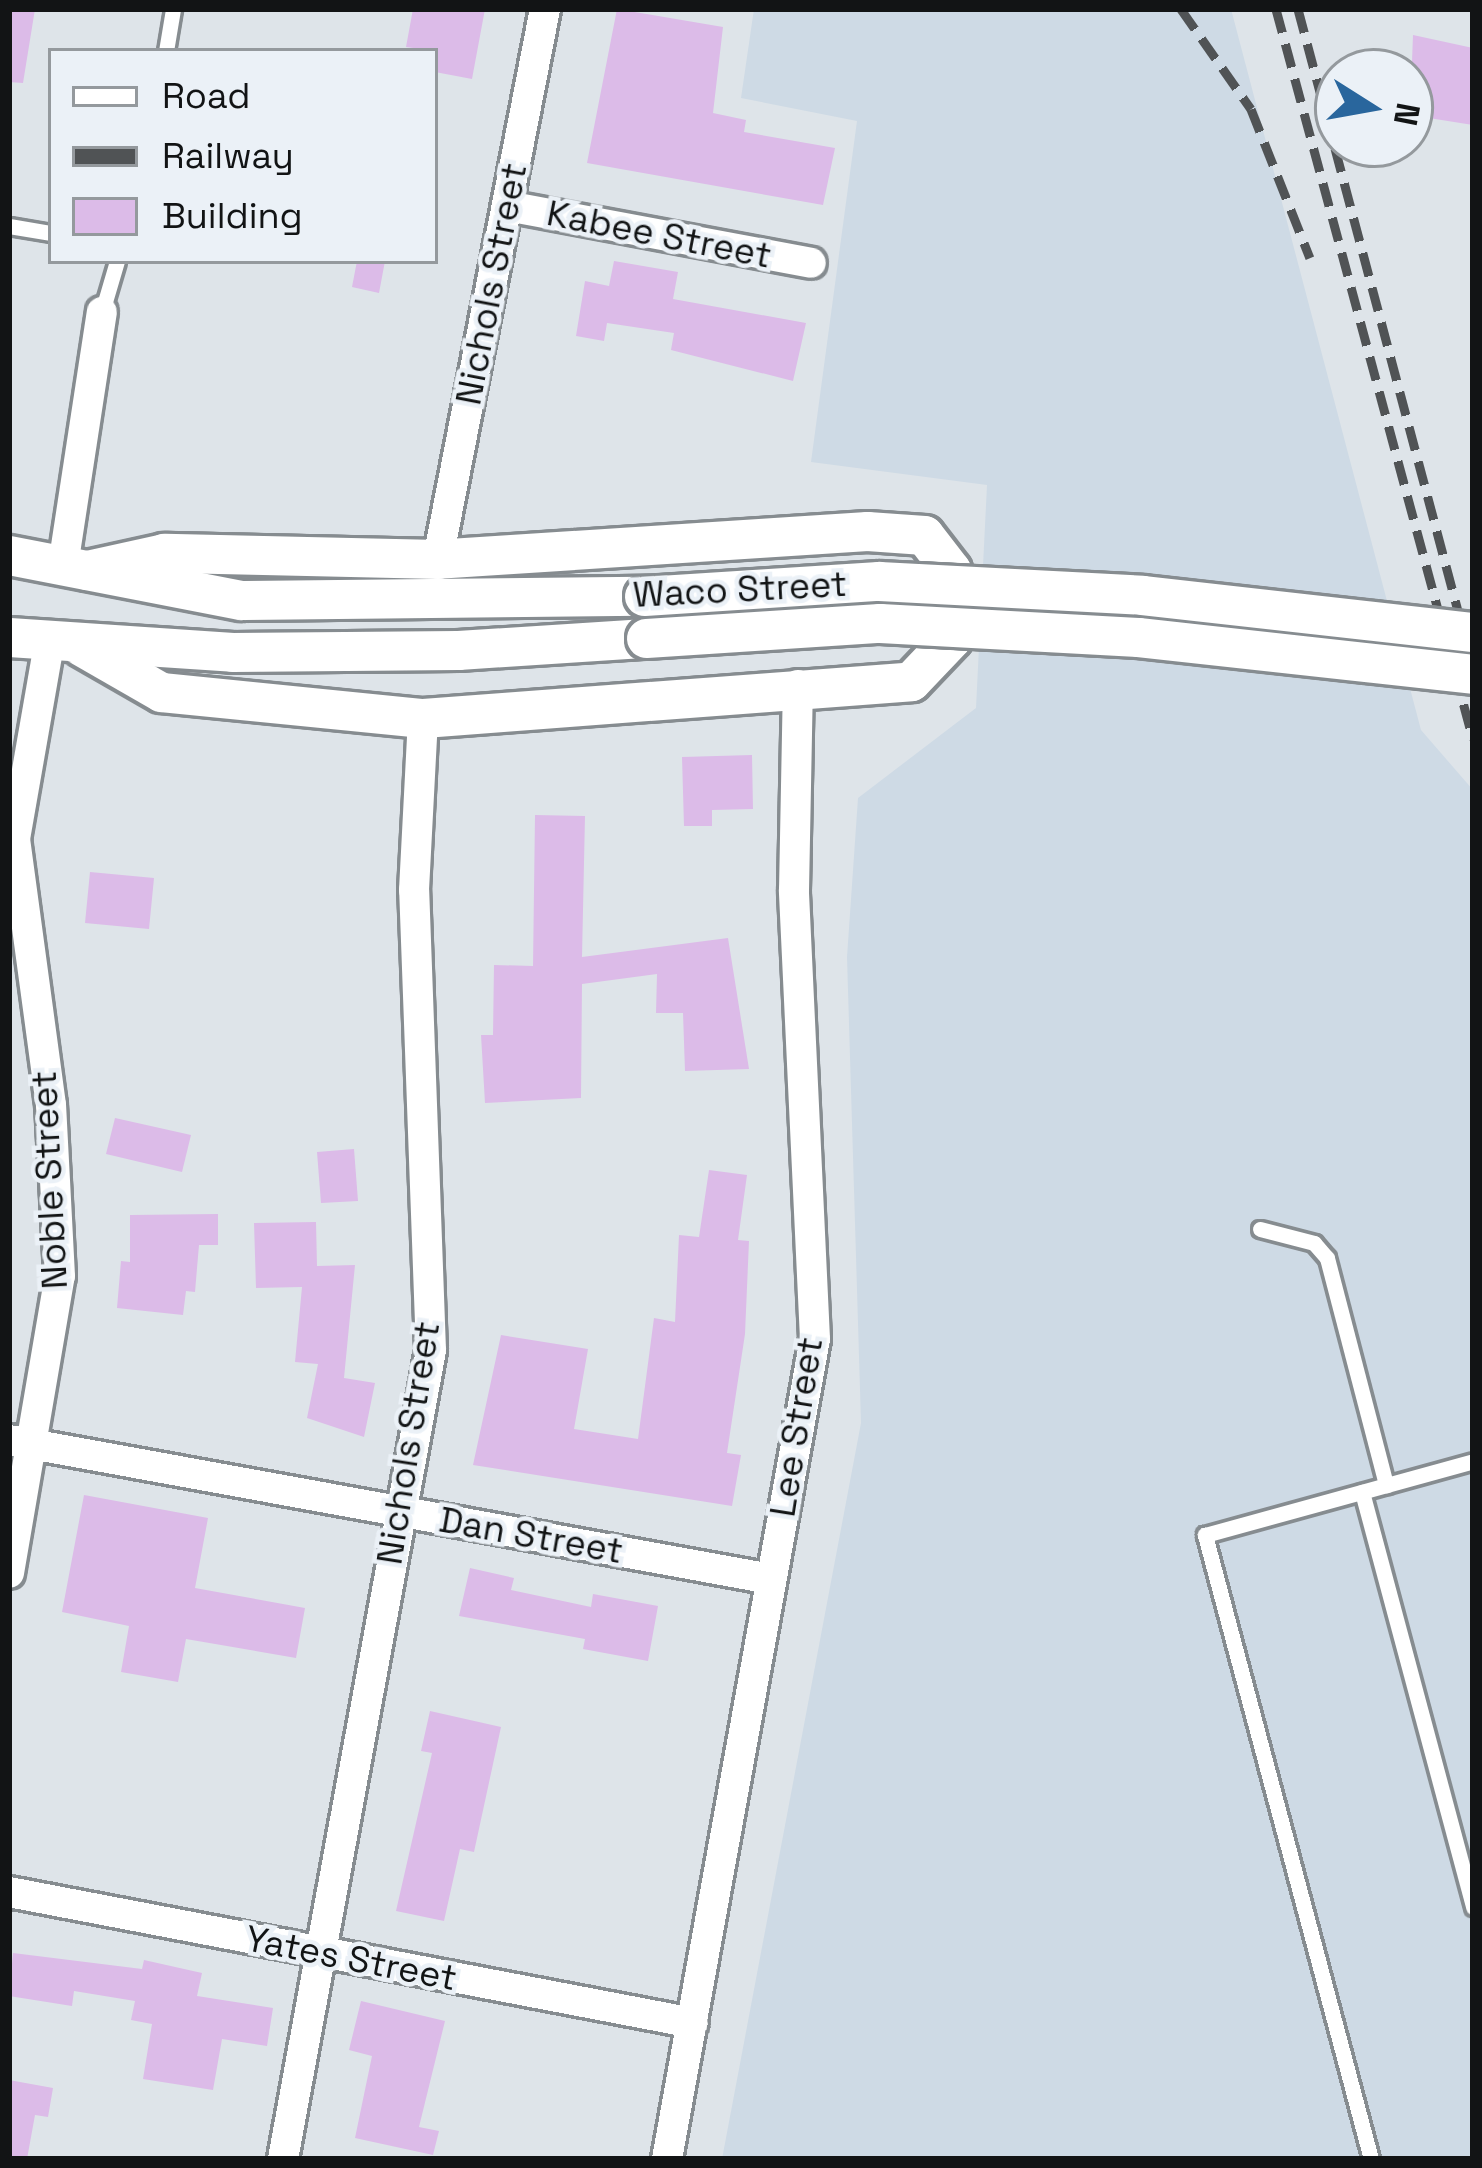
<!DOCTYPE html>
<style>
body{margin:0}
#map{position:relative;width:1482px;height:2168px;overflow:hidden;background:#dee4e9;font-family:"Space Grotesk",sans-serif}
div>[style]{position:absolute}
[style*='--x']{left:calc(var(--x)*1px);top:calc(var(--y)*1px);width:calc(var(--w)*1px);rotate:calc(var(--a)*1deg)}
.built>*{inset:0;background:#cedae5}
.building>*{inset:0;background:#dcbbe8}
.roads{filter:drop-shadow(3px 0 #868c90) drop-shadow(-3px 0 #868c90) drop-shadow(0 3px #868c90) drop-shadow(0 -3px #868c90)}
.service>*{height:15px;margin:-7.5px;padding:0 7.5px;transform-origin:7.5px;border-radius:7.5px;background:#fff}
.minor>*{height:30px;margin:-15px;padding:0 15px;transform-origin:15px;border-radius:15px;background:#fff}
.secondary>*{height:39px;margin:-19.5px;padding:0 19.5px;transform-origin:19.5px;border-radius:19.5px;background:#fff}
.rail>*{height:9px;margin-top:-4.5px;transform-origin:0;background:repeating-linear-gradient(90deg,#505355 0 24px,transparent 0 36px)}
.bridges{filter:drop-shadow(3px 0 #868c90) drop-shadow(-3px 0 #868c90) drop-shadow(0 3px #868c90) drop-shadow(0 -3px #868c90)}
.secondary-bridge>*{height:39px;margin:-19.5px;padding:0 19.5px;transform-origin:19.5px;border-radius:19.5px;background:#fff}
span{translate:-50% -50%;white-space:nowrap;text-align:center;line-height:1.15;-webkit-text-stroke:9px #ebf1f7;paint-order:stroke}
.street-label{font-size:36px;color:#121415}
.frame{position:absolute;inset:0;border:12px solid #121415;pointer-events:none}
.legend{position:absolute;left:48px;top:48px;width:390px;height:216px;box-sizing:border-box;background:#ebf1f7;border:3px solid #94999d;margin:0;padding:15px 21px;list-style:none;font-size:36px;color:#121415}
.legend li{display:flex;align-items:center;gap:24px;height:60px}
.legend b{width:60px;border:3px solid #94999d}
.north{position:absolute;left:1314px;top:48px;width:120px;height:120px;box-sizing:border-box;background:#ebf1f7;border:3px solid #94999d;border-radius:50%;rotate:101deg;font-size:33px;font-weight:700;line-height:48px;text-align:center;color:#121415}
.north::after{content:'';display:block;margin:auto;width:42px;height:54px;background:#29669d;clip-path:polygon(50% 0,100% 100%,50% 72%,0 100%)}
</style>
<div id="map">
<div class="built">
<i style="clip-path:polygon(754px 9px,1231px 9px,1421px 730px,1473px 790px,1473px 2159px,722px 2159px,861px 1423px,847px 957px,858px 798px,976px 708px,987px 485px,811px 462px,857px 121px,741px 98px)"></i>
</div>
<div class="building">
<i style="clip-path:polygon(9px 9px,35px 9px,23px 83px,9px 82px)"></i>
<i style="clip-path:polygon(413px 9px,485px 9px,472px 79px,435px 72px,435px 51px,406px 47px)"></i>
<i style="clip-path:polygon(617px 9px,723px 27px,713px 113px,746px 120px,744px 132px,835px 148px,823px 205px,587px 163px)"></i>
<i style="clip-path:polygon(1413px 35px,1473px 48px,1473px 125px,1410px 115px)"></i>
<i style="clip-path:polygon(357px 261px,385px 261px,379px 293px,352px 287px)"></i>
<i style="clip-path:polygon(614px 261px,678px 272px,673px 299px,806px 323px,793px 381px,671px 350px,674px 333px,607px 323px,604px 341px,576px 336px,585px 281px,609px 286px)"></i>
<i style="clip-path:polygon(752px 755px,753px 809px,712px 810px,712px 826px,684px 826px,682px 757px)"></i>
<i style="clip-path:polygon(535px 815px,585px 816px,582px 957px,728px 938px,749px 1069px,685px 1071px,683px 1013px,656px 1013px,657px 974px,582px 984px,581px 1098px,485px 1103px,481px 1035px,493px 1035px,494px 965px,533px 966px)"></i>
<i style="clip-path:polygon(90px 872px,154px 878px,149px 929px,85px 923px)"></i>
<i style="clip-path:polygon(115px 1118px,191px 1135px,182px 1172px,106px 1154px)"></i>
<i style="clip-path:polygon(354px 1149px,358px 1201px,321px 1203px,317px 1152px)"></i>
<i style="clip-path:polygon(709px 1170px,747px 1175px,738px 1240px,749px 1241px,745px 1334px,727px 1453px,741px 1455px,732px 1506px,473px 1465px,501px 1335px,588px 1349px,574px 1429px,638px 1439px,654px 1318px,675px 1322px,679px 1235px,699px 1237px)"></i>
<i style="clip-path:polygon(218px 1214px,218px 1245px,199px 1245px,195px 1292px,186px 1291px,183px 1315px,117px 1308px,121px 1261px,130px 1262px,130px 1215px)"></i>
<i style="clip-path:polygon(316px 1222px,317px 1266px,355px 1265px,344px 1378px,375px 1383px,364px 1437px,307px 1418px,318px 1364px,295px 1362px,302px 1287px,256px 1288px,254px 1223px)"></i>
<i style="clip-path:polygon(84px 1495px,208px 1518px,195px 1588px,305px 1608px,296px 1658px,186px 1639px,178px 1682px,121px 1672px,129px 1626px,62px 1612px)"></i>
<i style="clip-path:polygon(470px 1568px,514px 1578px,511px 1590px,591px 1607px,593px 1594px,658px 1606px,648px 1661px,583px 1649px,585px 1639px,459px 1616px)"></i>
<i style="clip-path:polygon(430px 1711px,501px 1727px,474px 1852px,460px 1849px,444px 1921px,396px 1911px,432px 1753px,421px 1751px)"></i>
<i style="clip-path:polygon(13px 1953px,142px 1969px,144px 1960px,202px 1973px,197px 1996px,273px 2008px,267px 2046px,222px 2039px,213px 2090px,143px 2079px,152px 2024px,131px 2020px,135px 2001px,74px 1991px,72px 2006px,9px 1996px)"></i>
<i style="clip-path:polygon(361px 2001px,445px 2021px,419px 2127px,439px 2131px,433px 2155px,355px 2138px,372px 2056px,349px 2050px)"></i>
<i style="clip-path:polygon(9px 2080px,53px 2088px,48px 2117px,35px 2115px,27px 2159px,9px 2159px)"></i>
</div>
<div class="roads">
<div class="service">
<i style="--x:166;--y:51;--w:43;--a:-80.5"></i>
<i style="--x:9;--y:226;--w:43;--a:9.5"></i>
<i style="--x:102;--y:312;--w:53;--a:-73.6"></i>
<i style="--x:1260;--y:1229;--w:56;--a:14.5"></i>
<i style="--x:1314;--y:1243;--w:20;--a:49"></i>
<i style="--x:1327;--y:1258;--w:235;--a:75.4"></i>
<i style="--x:1362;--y:1492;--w:430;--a:75"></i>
<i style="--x:1371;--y:2159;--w:646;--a:-104.9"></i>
<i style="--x:1205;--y:1535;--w:278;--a:-15.4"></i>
</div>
<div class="minor">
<i style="--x:507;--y:206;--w:309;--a:10.6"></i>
<i style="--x:438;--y:559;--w:560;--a:-78.99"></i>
<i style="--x:63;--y:566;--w:257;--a:-81.3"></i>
<i style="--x:9;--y:1440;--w:775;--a:10.34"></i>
<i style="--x:9;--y:1573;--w:301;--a:-80.3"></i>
<i style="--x:60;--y:1276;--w:171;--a:-93"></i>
<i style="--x:51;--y:1105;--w:268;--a:-97.7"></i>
<i style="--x:15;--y:839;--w:198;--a:-80.1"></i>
<i style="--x:9;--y:1892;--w:696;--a:10.84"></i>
<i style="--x:283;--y:2159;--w:822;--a:-79.63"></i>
<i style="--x:431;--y:1350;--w:460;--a:-92.1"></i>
<i style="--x:414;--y:890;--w:172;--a:-87"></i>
<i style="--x:667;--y:2159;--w:833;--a:-79.77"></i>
<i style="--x:815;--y:1339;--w:449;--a:-92.7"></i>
<i style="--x:794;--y:890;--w:205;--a:-88.9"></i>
</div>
<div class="secondary">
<i style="--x:9;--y:555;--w:236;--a:11"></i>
<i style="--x:241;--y:600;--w:403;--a:-0.6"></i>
<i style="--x:9;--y:637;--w:224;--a:3.8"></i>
<i style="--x:232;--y:652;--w:226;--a:-0.5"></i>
<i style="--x:458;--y:650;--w:188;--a:-3.7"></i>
<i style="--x:81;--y:646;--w:92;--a:29.9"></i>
<i style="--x:161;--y:692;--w:263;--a:5.7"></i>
<i style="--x:423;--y:718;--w:489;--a:-4.3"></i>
<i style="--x:911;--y:681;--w:59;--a:-46.4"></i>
<i style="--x:952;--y:638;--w:68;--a:-90.8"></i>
<i style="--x:951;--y:570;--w:44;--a:-127.6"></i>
<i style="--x:924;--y:535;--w:57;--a:-176"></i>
<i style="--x:867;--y:531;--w:430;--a:176.3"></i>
<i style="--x:438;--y:559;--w:274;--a:-178.7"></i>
<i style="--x:164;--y:553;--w:79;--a:167.6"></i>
</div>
</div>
<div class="rail">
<i style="--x:1181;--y:9;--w:122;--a:55"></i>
<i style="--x:1251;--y:109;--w:160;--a:68.4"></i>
<i style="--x:1276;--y:9;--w:756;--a:74.9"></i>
<i style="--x:1298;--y:9;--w:681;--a:75.11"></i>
</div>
<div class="bridges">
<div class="secondary-bridge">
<i style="--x:644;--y:596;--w:235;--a:-3.7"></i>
<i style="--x:879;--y:581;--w:263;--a:3"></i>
<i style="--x:1142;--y:595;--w:333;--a:6.4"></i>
<i style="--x:646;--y:638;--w:234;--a:-3.7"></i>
<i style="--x:880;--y:623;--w:258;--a:3.1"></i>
<i style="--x:1138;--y:637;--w:337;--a:6.3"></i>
</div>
</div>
<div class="street-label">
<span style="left:659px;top:235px;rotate:11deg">Kabee Street</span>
<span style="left:492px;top:284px;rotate:-79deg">Nichols Street</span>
<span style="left:740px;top:590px;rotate:-3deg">Waco Street</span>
<span style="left:50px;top:1180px;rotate:-93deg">Noble Street</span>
<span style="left:797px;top:1427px;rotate:-81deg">Lee Street</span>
<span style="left:409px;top:1443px;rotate:-81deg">Nichols Street</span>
<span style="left:531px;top:1536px;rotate:10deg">Dan Street</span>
<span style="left:351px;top:1959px;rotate:11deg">Yates Street</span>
</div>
<div class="frame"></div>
<ul class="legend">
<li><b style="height:15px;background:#fff"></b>Road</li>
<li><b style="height:15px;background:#505355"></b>Railway</li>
<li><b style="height:33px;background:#dcbbe8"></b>Building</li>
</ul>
<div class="north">N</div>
</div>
